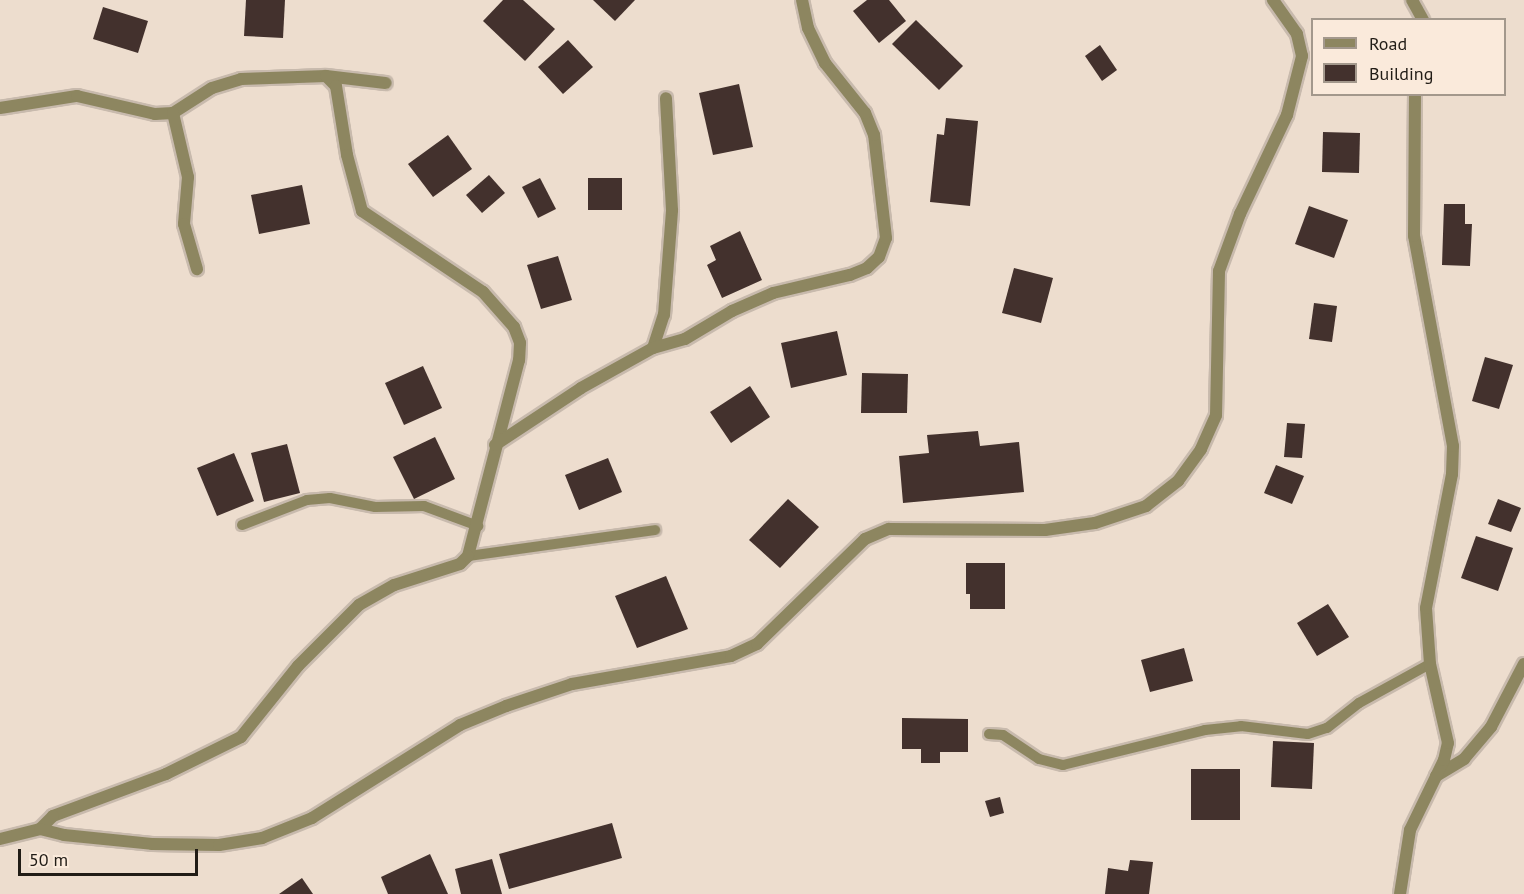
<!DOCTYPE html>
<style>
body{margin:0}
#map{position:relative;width:1524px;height:894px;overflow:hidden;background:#edddce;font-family:"PT Sans",sans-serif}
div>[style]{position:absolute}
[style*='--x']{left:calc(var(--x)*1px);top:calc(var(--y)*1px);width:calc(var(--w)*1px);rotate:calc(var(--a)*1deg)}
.building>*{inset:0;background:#43312d}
.roads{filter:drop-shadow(2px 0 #c8baad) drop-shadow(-2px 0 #c8baad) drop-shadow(0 2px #c8baad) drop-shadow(0 -2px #c8baad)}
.lane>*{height:10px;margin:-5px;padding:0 5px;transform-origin:5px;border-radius:5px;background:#8d8660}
.street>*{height:12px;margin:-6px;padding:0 6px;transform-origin:6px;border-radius:6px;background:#8d8660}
span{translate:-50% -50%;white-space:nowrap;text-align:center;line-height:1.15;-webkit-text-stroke:6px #faeadb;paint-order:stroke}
.legend{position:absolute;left:1311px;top:18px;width:195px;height:78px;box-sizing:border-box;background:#faeadb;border:2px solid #a3988c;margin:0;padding:8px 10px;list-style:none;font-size:18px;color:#211c16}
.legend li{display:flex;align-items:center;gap:12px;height:30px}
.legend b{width:30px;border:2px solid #a3988c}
.scale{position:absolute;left:18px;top:849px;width:180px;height:27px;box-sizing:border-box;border:3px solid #211c16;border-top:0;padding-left:8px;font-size:18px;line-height:21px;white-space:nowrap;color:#211c16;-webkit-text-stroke:4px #faeadb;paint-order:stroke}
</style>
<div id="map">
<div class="building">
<i style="clip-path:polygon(246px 0,285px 0,283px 38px,244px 36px)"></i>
<i style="clip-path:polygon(503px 0,523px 0,555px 29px,525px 61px,483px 21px)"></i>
<i style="clip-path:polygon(593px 0,635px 0,615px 21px)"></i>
<i style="clip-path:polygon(867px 0,889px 0,906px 21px,879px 43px,853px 11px)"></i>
<i style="clip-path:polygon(103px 7px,148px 21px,138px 53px,93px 39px)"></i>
<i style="clip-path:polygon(916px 20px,963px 66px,939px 90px,892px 44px)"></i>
<i style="clip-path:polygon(568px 40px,593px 67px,563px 94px,538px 67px)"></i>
<i style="clip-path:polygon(1100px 45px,1117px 70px,1102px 81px,1085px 56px)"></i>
<i style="clip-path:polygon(739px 84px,753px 147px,713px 155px,699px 93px)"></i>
<i style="clip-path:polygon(946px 118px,978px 121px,970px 206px,930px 202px,937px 134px,944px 135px)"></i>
<i style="clip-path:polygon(1323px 132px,1360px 133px,1359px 173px,1322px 172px)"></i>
<i style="clip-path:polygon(448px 135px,472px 169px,433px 197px,408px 164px)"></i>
<i style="clip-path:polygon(489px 175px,505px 193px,482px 213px,466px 195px)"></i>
<i style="clip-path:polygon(540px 178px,556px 209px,538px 218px,522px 187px)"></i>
<i style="clip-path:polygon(588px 178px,622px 178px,622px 210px,588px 210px)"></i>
<i style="clip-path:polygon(302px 185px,310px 224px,259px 234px,251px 195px)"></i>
<i style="clip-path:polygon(1444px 204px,1465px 204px,1465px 224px,1472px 224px,1470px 266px,1442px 265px)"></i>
<i style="clip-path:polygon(1309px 206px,1348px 220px,1334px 258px,1295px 244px)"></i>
<i style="clip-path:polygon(740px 231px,762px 280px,722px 298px,707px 265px,716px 260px,710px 246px)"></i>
<i style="clip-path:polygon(558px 256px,572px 300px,541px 309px,527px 265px)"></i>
<i style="clip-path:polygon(1014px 268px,1053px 278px,1041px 323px,1002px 313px)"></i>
<i style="clip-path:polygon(1314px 303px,1337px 306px,1332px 342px,1309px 339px)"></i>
<i style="clip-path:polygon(837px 331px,847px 375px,791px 388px,781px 343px)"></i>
<i style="clip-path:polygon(1485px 357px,1513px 365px,1499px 409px,1472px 401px)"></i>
<i style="clip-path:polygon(423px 366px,442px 408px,404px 425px,385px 383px)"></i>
<i style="clip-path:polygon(862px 373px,908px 374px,907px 413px,861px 413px)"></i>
<i style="clip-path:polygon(750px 386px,770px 417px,731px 443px,710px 412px)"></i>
<i style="clip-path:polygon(1287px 423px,1305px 424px,1302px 458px,1284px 457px)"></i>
<i style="clip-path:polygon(978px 431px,980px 446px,1019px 442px,1024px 492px,903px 503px,899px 456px,929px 453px,927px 435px)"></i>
<i style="clip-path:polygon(435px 437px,455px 479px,414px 499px,393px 457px)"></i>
<i style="clip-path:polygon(287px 444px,300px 493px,264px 502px,251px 453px)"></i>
<i style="clip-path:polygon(234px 453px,254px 501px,217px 516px,197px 468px)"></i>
<i style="clip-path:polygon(608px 458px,622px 492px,579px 510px,565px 475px)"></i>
<i style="clip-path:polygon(1276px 465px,1304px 476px,1292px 504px,1264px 493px)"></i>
<i style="clip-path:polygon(788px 499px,819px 527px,780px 568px,749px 540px)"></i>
<i style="clip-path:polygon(1498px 499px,1521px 508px,1511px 532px,1488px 524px)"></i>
<i style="clip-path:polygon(1476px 536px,1513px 548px,1498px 591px,1461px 578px)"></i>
<i style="clip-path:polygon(966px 563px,1005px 563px,1005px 609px,970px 609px,970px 594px,966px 594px)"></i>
<i style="clip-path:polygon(666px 576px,688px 629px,637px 648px,615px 596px)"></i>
<i style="clip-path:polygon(1328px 604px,1349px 637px,1317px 656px,1297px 623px)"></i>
<i style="clip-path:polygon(1184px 648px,1193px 681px,1150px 692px,1141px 660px)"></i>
<i style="clip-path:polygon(902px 718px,968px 719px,968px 752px,940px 752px,940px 763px,921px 763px,921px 749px,902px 749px)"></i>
<i style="clip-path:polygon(1273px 741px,1314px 743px,1312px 789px,1271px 787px)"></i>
<i style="clip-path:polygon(1191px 769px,1240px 769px,1240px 820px,1191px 820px)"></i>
<i style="clip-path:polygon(1000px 797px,1004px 813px,990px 817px,985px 801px)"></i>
<i style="clip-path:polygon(612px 823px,622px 858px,509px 889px,499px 854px)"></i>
<i style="clip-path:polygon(430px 854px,448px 894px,388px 894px,381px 877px)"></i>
<i style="clip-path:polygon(492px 859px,502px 894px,461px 894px,455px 869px)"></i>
<i style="clip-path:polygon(1130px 860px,1153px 862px,1149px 894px,1105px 894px,1108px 868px,1128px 871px)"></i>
<i style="clip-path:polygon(302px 878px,313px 894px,279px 894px)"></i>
</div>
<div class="roads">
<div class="lane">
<i style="--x:242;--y:525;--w:70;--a:-21"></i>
<i style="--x:307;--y:500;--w:23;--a:-5"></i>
<i style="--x:330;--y:498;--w:46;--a:11.3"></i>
<i style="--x:375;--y:507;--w:49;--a:-1.2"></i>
<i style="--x:424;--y:506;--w:58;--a:20.3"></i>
<i style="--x:468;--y:556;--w:189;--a:-7.9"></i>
<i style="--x:989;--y:734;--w:14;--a:4"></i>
<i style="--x:1003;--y:735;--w:43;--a:33.7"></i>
<i style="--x:1039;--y:759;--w:25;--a:14"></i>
<i style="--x:1063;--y:765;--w:146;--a:-13.8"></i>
<i style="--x:1205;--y:730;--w:36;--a:-6"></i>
<i style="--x:1241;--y:726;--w:67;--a:6.8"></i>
<i style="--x:1308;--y:734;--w:20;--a:-18"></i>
<i style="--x:1327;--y:728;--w:41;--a:-38"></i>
<i style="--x:1359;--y:703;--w:81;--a:-28.8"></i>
</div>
<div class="street">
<i style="--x:1412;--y:0;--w:23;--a:61"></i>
<i style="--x:326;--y:76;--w:60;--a:6.7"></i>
<i style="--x:0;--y:108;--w:78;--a:-8.9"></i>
<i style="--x:77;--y:96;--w:80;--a:13"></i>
<i style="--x:155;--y:114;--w:18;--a:-3"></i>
<i style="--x:173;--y:113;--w:46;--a:-32.7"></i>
<i style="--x:212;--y:88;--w:30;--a:-17"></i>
<i style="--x:241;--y:79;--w:85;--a:-2"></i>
<i style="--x:326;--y:76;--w:14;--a:45"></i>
<i style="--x:336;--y:86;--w:70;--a:80.9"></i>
<i style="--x:347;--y:155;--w:58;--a:75"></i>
<i style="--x:362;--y:211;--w:146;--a:33.8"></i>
<i style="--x:483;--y:292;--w:47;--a:48.5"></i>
<i style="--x:514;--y:327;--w:17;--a:69"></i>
<i style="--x:520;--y:343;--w:17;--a:93"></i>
<i style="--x:519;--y:360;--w:203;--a:104.6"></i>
<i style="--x:468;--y:556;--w:11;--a:135"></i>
<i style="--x:460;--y:564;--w:69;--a:162.3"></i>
<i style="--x:394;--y:585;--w:40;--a:150.3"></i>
<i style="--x:359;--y:605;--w:86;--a:135"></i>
<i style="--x:298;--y:666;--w:91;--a:128.8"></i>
<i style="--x:241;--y:737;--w:84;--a:153.7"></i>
<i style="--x:166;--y:774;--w:121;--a:159.6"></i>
<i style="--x:53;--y:816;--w:18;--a:135"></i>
<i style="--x:173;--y:113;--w:66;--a:76.8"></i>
<i style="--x:188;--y:177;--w:47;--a:94.9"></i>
<i style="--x:184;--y:224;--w:47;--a:73.9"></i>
<i style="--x:653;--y:348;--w:35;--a:-72"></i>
<i style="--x:664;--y:315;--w:105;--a:-85.6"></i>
<i style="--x:672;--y:210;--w:112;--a:-93.1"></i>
<i style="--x:495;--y:445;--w:103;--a:-33.5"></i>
<i style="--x:581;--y:388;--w:82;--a:-29.1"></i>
<i style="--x:653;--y:348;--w:33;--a:-16"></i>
<i style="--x:685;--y:339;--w:55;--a:-30.8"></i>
<i style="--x:732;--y:311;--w:45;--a:-23.7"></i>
<i style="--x:773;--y:293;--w:79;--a:-13.2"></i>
<i style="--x:850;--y:275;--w:18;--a:-22"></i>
<i style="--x:867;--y:268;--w:16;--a:-43"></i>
<i style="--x:879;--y:257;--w:20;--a:-70"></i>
<i style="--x:886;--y:238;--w:104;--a:-96.6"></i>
<i style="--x:874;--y:135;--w:24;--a:-112"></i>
<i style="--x:865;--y:113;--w:64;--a:-128.7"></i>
<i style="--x:825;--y:63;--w:39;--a:-116"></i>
<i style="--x:808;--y:28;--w:29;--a:-102"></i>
<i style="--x:1436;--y:776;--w:33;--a:-31"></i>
<i style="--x:1464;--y:759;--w:42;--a:-49.8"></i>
<i style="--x:1491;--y:727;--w:71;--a:-62.4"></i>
<i style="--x:0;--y:839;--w:41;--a:-14"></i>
<i style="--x:40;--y:829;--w:25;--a:14"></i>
<i style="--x:64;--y:835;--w:88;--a:5.8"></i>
<i style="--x:152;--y:844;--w:67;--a:0.9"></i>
<i style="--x:219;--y:845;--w:44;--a:-9.2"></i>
<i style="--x:262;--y:838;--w:54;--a:-21.8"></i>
<i style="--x:312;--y:818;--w:175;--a:-32.1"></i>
<i style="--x:460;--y:725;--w:50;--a:-22.4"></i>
<i style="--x:506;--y:706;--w:70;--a:-18.4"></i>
<i style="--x:572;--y:684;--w:161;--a:-10"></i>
<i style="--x:731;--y:656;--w:29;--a:-25"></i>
<i style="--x:757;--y:644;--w:151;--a:-44.2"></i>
<i style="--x:865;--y:539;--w:26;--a:-23"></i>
<i style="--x:889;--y:529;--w:156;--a:0.4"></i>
<i style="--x:1045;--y:530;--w:50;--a:-8"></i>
<i style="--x:1095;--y:523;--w:54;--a:-18.4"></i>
<i style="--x:1146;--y:506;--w:41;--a:-38"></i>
<i style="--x:1178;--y:481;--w:39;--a:-54"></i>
<i style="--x:1201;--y:449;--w:37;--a:-66"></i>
<i style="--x:1216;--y:415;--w:144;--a:-88.8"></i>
<i style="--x:1219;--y:271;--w:61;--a:-69.8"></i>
<i style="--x:1240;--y:214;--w:110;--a:-64.6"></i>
<i style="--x:1287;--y:115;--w:61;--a:-75.7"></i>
<i style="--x:1302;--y:56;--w:23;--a:-103"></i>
<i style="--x:1297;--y:34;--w:42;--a:-125.2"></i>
<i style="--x:1400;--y:894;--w:65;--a:-81.1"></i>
<i style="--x:1410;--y:830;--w:78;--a:-64.1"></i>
<i style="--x:1444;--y:760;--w:17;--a:-77"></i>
<i style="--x:1448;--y:743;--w:81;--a:-102.8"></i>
<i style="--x:1430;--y:664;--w:56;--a:-94.1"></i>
<i style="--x:1426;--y:608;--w:136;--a:-79"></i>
<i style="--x:1452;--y:474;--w:28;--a:-88"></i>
<i style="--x:1453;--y:446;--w:214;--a:-100.5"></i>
<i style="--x:1414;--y:236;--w:142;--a:-89.6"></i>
</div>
</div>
<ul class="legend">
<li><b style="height:8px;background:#8d8660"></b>Road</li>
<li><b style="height:16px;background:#43312d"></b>Building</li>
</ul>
<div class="scale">50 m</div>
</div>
